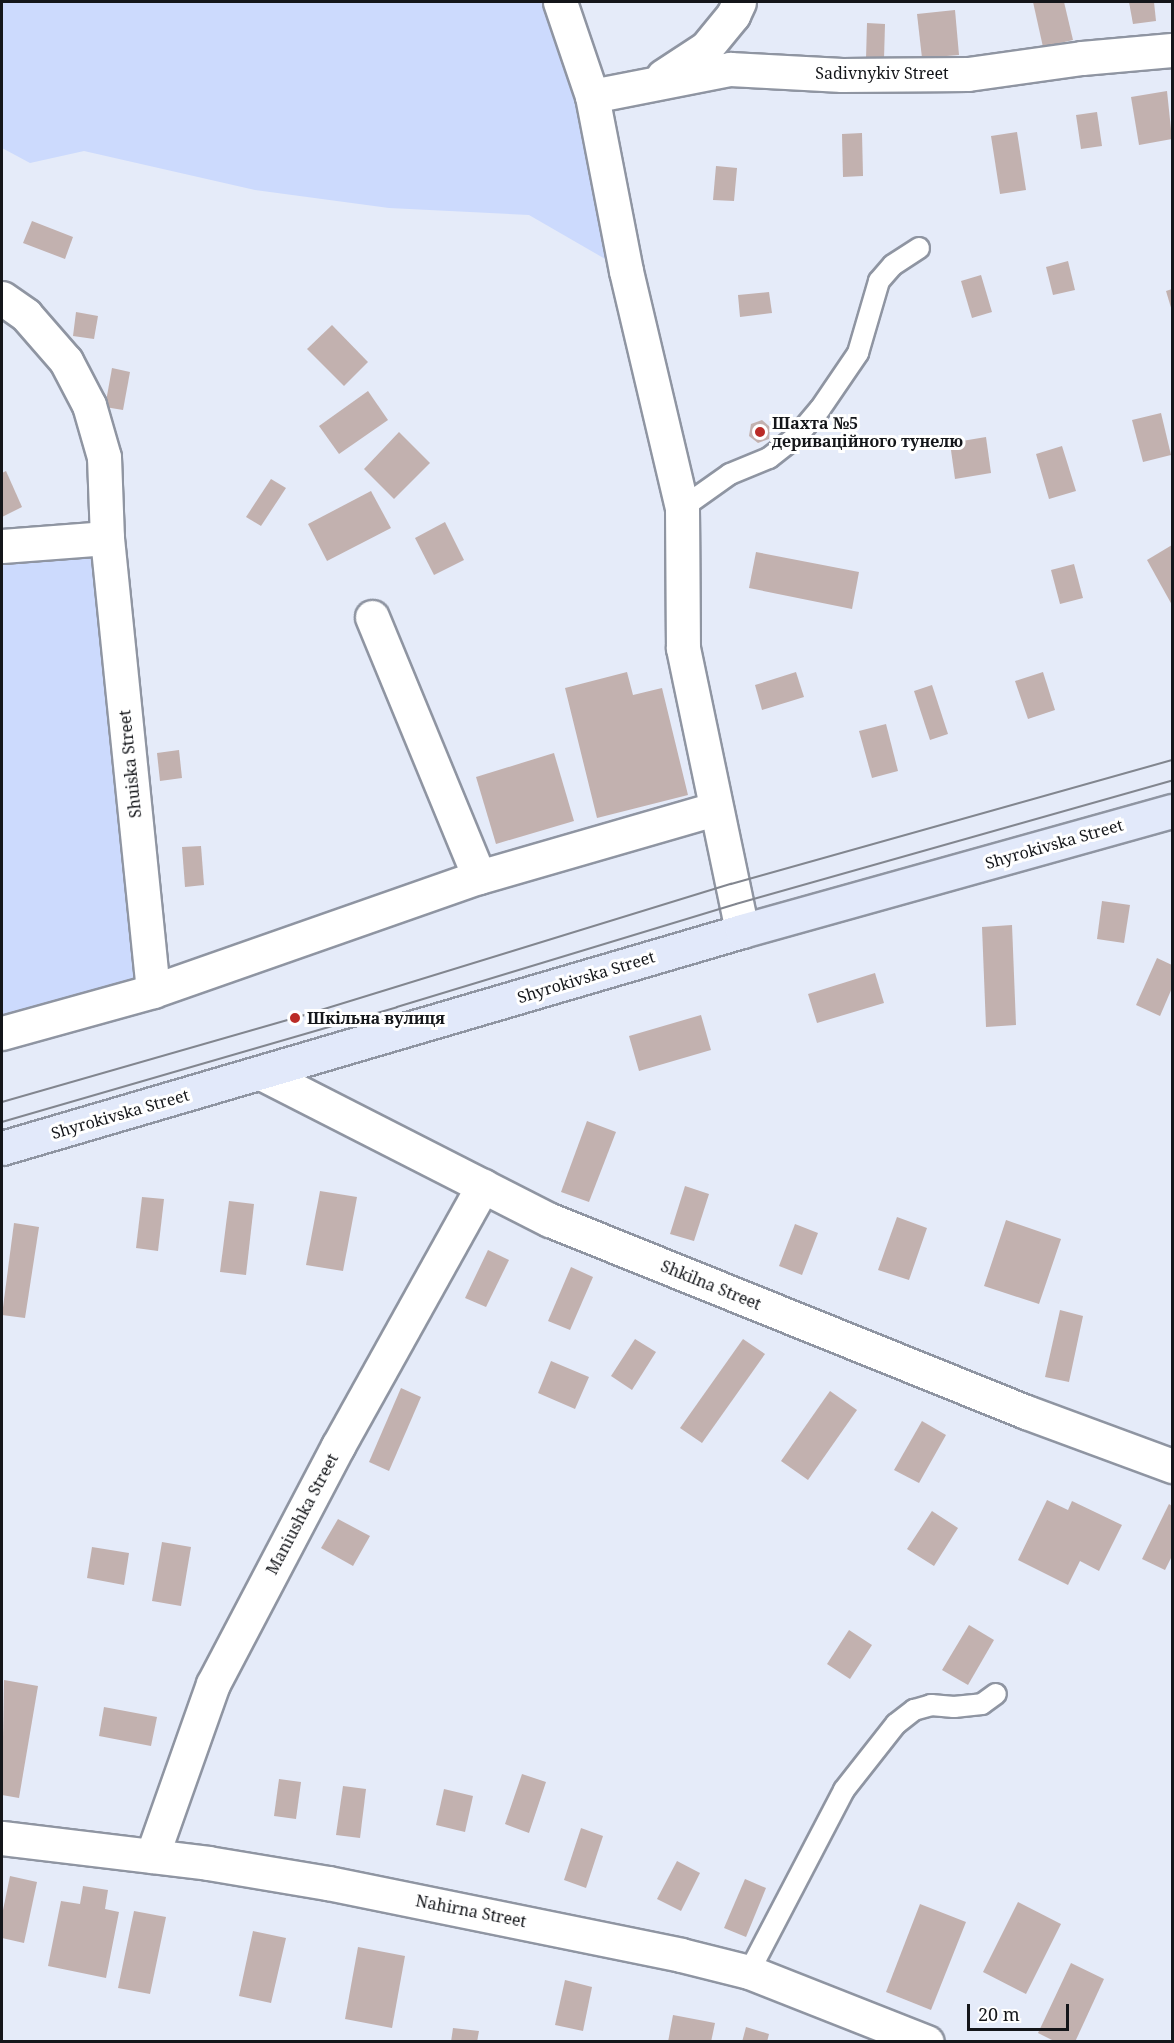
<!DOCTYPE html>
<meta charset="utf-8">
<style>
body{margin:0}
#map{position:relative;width:1174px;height:2043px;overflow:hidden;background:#e5ebf9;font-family:"Noto Serif",serif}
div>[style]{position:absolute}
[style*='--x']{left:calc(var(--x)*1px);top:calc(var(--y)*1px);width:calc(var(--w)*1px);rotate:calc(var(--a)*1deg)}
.green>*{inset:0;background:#ccdafd}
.building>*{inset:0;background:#c2b1af}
.roads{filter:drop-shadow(2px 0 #8f95a2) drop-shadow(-2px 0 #8f95a2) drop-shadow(0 2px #8f95a2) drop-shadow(0 -2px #8f95a2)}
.service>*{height:20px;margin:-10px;padding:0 10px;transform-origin:10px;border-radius:10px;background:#fff}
.minor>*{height:33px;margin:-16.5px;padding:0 16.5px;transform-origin:16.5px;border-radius:16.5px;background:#fff}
.secondary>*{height:33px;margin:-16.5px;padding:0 16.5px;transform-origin:16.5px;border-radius:16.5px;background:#e2e9fa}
.tram>*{height:1.5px;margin:-0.75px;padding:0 0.75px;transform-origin:0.75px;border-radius:0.75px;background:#82868f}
.dots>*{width:16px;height:16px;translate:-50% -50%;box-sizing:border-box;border:3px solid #fff;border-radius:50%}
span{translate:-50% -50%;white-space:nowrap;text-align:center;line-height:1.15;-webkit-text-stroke:6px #fff;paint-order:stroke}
.street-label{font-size:16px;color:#14161a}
.poi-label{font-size:16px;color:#14161a;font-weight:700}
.left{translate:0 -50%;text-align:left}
.frame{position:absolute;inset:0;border:3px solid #14161a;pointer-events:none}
.scale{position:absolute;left:967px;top:2004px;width:102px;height:27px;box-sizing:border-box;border:3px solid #14161a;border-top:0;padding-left:8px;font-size:18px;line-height:21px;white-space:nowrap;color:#14161a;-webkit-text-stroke:4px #fff;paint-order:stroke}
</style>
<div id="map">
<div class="green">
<i style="clip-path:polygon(2px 2px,560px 2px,626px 271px,529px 215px,389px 208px,255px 190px,84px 151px,30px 163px,2px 148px)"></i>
<i style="clip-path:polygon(98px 553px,141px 983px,2px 1019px,2px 560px)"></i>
</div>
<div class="building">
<i style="clip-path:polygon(1033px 2px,1064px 2px,1073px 40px,1043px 47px)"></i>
<i style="clip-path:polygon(1129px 2px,1154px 2px,1156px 21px,1133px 24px)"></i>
<i style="clip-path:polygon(955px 10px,959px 55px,922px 58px,917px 14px)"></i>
<i style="clip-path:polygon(867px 23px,885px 24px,884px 59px,866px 59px)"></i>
<i style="clip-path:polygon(1167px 91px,1172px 139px,1139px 145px,1131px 97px)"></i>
<i style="clip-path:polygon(1097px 112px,1102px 146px,1081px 149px,1076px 115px)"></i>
<i style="clip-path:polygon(1017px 132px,1026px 190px,1000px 194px,991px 136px)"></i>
<i style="clip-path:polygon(862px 133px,863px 176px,843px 177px,842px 134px)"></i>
<i style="clip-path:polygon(716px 166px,737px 168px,734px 201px,713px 200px)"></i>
<i style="clip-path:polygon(32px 221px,73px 237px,65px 259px,23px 243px)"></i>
<i style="clip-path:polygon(1068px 261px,1075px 290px,1053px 295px,1046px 267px)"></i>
<i style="clip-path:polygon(981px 275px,992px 312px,972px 318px,961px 281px)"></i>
<i style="clip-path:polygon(1172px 289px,1172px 311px,1166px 291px)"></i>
<i style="clip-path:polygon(769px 292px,772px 313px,740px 317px,738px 295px)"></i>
<i style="clip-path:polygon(76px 312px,98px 316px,94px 339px,73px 336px)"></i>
<i style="clip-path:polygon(332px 325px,368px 362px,344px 386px,307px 349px)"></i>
<i style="clip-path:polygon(112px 368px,130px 372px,123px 410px,105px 407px)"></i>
<i style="clip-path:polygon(368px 391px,388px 420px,339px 454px,319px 426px)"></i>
<i style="clip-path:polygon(1161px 413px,1171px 455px,1143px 462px,1132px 420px)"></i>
<i style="clip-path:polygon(762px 420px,770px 427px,769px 439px,758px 443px,749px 436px,751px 424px)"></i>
<i style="clip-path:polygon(399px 432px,430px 463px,394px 499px,364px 469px)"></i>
<i style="clip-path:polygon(986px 437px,991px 473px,955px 479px,950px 443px)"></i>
<i style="clip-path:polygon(1062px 446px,1076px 491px,1049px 499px,1036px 454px)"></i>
<i style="clip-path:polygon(6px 471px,22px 507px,2px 517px,2px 473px)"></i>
<i style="clip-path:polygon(271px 479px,286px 488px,261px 526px,246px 517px)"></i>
<i style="clip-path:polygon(371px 491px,391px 528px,327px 561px,308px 524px)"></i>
<i style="clip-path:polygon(445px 522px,464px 560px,434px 575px,415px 538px)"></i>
<i style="clip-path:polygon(1172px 545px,1172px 605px,1147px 560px)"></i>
<i style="clip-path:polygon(756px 552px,859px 572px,852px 609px,749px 588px)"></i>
<i style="clip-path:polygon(1074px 564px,1083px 598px,1060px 604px,1051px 570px)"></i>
<i style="clip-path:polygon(627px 672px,633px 695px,662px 688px,688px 795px,597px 818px,565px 688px)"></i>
<i style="clip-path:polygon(796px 672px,804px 697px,762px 710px,755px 685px)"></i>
<i style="clip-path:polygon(1043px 672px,1055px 710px,1028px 719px,1015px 681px)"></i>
<i style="clip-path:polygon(932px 685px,948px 734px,930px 740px,914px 691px)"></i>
<i style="clip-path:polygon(886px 724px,898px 771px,872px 778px,859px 731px)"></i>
<i style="clip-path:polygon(179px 750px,182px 778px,160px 781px,157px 753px)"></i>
<i style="clip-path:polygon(554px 753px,574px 821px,496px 844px,476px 777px)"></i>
<i style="clip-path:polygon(201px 846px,204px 885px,185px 887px,182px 847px)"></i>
<i style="clip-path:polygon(1102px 901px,1130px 905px,1124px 943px,1097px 939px)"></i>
<i style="clip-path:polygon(1012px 925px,1016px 1025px,986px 1027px,982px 927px)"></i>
<i style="clip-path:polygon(1157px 958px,1172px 965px,1172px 988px,1160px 1016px,1136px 1005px)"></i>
<i style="clip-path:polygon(875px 973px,884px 1003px,817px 1023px,808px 994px)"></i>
<i style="clip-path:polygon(701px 1015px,711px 1050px,639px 1071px,629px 1036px)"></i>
<i style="clip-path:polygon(587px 1121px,616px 1132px,589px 1202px,561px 1192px)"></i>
<i style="clip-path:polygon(685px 1186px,709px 1194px,694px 1241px,670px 1234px)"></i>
<i style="clip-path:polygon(320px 1191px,357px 1197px,343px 1271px,306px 1265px)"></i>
<i style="clip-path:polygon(142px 1197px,164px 1199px,158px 1251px,136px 1248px)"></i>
<i style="clip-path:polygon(229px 1201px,254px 1204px,246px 1275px,220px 1272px)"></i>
<i style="clip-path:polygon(897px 1217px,927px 1228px,909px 1280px,878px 1270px)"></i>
<i style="clip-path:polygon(1006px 1220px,1061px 1239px,1039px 1304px,984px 1286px)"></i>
<i style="clip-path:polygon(14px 1223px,39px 1227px,25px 1318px,2px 1315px)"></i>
<i style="clip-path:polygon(795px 1224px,818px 1233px,802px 1275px,779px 1266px)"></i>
<i style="clip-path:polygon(488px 1250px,509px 1260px,486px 1307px,465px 1298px)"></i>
<i style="clip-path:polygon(571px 1267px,593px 1277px,570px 1330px,548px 1321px)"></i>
<i style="clip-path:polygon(1060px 1310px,1083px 1316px,1069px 1382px,1045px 1377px)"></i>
<i style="clip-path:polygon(635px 1339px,656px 1352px,632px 1390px,611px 1376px)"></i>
<i style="clip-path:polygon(743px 1339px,765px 1354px,702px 1443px,680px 1428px)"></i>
<i style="clip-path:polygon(551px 1361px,589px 1377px,575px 1409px,538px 1393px)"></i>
<i style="clip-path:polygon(401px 1388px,421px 1397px,389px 1471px,369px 1462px)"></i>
<i style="clip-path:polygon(830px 1391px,857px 1410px,808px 1480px,781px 1461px)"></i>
<i style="clip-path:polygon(922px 1421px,946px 1435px,919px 1483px,894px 1470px)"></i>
<i style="clip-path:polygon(1047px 1500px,1068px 1510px,1072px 1501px,1122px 1525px,1099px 1571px,1080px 1561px,1068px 1585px,1018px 1560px)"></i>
<i style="clip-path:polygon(1169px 1504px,1172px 1506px,1172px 1556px,1165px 1570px,1142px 1559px)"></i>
<i style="clip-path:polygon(932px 1511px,958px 1528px,934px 1566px,907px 1549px)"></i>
<i style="clip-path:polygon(338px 1519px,370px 1536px,353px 1566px,321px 1548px)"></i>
<i style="clip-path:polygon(162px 1542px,191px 1547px,181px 1606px,152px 1601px)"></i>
<i style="clip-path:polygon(92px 1547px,129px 1553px,124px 1585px,87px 1578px)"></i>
<i style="clip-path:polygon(969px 1625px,994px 1640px,968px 1685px,942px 1670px)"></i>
<i style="clip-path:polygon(849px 1630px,872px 1645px,850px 1679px,827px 1664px)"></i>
<i style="clip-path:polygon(4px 1680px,38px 1686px,19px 1798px,2px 1795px)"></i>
<i style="clip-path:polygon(104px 1707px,157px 1717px,151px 1746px,99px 1736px)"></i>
<i style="clip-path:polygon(522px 1774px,546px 1782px,529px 1833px,505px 1824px)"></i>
<i style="clip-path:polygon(279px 1779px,301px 1782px,296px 1819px,274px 1816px)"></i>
<i style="clip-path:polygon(343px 1786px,366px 1789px,360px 1838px,336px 1835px)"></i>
<i style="clip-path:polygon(444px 1789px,473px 1796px,465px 1832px,436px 1825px)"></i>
<i style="clip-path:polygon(581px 1828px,603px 1836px,586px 1888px,564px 1880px)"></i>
<i style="clip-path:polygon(677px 1861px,700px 1873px,681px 1911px,657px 1899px)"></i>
<i style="clip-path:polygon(10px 1876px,37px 1882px,24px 1943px,2px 1938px,2px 1915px)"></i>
<i style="clip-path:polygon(745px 1879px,766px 1888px,746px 1937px,724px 1928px)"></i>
<i style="clip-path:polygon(83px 1886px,108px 1890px,105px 1909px,119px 1912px,106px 1978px,48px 1966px,61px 1901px,80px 1904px)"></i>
<i style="clip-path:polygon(1018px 1902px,1061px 1924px,1026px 1994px,983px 1972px)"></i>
<i style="clip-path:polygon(920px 1904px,966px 1922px,931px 2010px,886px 1992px)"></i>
<i style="clip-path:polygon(134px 1911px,166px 1917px,150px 1994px,118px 1988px)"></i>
<i style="clip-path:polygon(253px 1931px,286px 1938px,271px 2003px,239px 1996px)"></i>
<i style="clip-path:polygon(358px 1947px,405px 1956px,392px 2028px,345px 2019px)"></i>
<i style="clip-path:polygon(1071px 1963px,1104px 1979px,1075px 2042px,1056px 2042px,1038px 2033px)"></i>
<i style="clip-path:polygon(565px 1980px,592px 1987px,583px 2031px,555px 2025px)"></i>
<i style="clip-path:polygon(673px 2015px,715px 2023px,711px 2042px,668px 2042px)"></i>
<i style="clip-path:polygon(746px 2027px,769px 2034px,767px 2042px,742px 2042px)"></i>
<i style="clip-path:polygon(453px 2028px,479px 2031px,477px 2042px,451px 2042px)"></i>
</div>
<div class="roads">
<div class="service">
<i style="--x:682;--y:508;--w:59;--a:-35.3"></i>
<i style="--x:730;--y:474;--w:42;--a:-22.3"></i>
<i style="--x:769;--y:458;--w:37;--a:-38"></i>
<i style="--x:798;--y:435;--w:34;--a:-50"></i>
<i style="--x:820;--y:409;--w:68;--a:-55.8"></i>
<i style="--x:858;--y:353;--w:75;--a:-73.7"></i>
<i style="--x:879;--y:281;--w:21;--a:-49"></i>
<i style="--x:893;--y:265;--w:31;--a:-33"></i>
<i style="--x:749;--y:1972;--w:205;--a:-62.4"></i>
<i style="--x:844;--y:1790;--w:84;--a:-51.8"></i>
<i style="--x:896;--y:1724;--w:23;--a:-38"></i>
<i style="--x:914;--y:1710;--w:18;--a:-16"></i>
<i style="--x:931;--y:1705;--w:23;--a:5"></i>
<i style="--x:954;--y:1707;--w:28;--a:-6"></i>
<i style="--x:982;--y:1704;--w:17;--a:-36"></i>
</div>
<div class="minor">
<i style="--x:560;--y:2;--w:99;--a:71.2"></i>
<i style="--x:592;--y:96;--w:178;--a:79"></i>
<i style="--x:626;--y:271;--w:244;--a:76.7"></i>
<i style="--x:682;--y:508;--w:140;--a:89.6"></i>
<i style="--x:683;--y:648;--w:289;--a:78.2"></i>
<i style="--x:663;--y:76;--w:51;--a:-33.1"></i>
<i style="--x:706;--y:48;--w:43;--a:-50.7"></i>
<i style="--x:733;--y:15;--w:14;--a:-65"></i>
<i style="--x:592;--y:96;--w:141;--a:-11.1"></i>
<i style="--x:730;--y:69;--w:112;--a:3.1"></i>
<i style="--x:842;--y:75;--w:126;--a:-0.5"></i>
<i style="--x:968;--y:74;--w:115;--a:-8"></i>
<i style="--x:1082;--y:58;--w:90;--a:-5.1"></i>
<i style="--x:2;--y:298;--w:29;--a:35"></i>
<i style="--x:26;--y:315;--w:61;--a:49"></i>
<i style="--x:66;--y:361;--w:50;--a:62.4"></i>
<i style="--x:89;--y:405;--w:54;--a:73.9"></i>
<i style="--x:104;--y:457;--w:81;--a:87.9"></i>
<i style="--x:2;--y:546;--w:105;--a:-4.4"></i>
<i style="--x:107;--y:538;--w:455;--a:84.2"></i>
<i style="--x:372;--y:617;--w:281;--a:67.6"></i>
<i style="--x:2;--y:1033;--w:157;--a:-15.5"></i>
<i style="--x:153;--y:991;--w:345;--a:-19.3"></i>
<i style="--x:479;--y:877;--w:246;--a:-16.1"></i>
<i style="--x:263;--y:1074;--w:322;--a:27"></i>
<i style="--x:550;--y:1220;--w:513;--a:21.97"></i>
<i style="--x:1026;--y:1412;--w:156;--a:20.3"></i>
<i style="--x:2;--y:1838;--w:208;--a:6.9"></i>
<i style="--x:208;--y:1863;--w:122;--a:9.5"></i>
<i style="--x:328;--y:1883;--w:360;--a:11.5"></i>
<i style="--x:681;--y:1955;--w:70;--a:14"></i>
<i style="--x:749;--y:1972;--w:191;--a:21.5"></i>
<i style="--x:152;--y:1856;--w:182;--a:-70.5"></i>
<i style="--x:213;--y:1684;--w:269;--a:-62.3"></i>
<i style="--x:338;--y:1446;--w:298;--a:-60.9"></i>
</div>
<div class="secondary">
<i style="--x:2;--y:1148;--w:771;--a:-16.34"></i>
<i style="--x:742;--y:931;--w:446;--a:-15.6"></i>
</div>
</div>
<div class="tram">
<i style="--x:2;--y:1102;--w:305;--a:-16"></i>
<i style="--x:295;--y:1018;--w:456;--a:-17.1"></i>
<i style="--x:731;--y:884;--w:458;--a:-15.7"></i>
<i style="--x:2;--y:1122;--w:411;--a:-16.2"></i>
<i style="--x:397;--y:1007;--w:354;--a:-16.9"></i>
<i style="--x:736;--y:904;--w:453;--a:-15.8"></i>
</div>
<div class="dots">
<i style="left:760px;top:432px;background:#ba2b26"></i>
<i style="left:295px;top:1018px;background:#ba2b26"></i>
</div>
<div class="street-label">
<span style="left:882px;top:73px">Sadivnykiv Street</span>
<span style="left:130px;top:764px;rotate:-96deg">Shuiska Street</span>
<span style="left:1054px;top:844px;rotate:-16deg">Shyrokivska Street</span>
<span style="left:586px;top:977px;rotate:-17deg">Shyrokivska Street</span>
<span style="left:120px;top:1114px;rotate:-16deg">Shyrokivska Street</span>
<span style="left:711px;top:1285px;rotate:22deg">Shkilna Street</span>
<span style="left:302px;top:1514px;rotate:-62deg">Maniushka Street</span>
<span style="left:471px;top:1911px;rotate:11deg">Nahirna Street</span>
</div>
<div class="poi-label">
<span class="left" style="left:772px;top:432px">Шахта №5<br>дериваційного тунелю</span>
<span class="left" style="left:307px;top:1018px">Шкільна вулиця</span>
</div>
<div class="frame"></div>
<div class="scale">20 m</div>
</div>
